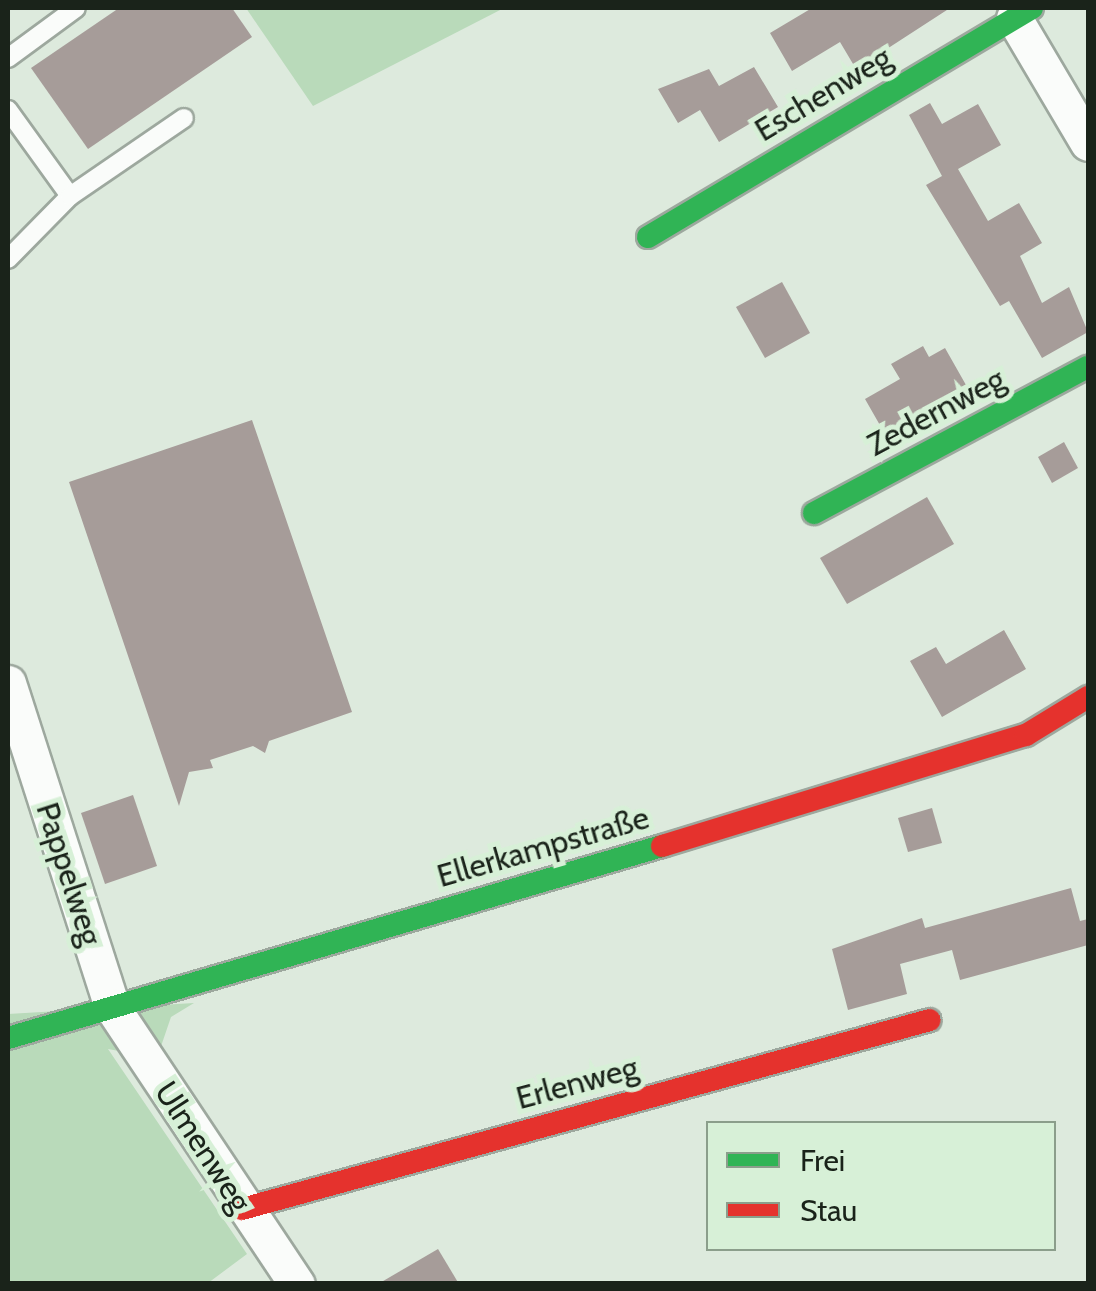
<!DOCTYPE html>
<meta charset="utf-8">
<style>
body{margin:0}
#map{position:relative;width:1096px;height:1291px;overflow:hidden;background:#ddeadd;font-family:Cabin,sans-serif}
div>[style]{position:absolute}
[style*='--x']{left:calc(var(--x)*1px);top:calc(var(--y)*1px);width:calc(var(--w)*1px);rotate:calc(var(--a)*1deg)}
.green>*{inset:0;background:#b9daba}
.building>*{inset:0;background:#a69c99}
.roads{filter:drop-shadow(2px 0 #9da89e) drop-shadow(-2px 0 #9da89e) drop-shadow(0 2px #9da89e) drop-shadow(0 -2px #9da89e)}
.lane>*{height:18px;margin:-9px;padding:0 9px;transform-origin:9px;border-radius:9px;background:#fafcfa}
.street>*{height:35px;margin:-17.5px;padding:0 17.5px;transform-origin:17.5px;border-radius:17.5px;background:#fafcfa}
.fast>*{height:22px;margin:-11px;padding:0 11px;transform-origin:11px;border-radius:11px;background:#30b455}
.jam>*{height:22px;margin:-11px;padding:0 11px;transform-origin:11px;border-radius:11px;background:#e5322d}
span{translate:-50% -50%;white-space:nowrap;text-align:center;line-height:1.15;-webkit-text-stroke:10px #d7f0d7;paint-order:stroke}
.street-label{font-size:32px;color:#1a231a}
.frame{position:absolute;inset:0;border:10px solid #1a231a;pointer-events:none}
.legend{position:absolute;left:706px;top:1121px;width:350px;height:130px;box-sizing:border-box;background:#d7f0d7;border:2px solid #8b9e8b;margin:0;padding:12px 18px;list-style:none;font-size:30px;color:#1a231a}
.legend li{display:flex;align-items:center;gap:20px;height:50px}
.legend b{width:50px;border:2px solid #8b9e8b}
</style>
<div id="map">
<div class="green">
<i style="clip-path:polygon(246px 8px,504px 8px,313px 106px)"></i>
<i style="clip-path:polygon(194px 1003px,171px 1017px,157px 1058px,108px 1049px,247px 1254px,208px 1283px,8px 1284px,8px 1014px)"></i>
</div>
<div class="building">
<i style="clip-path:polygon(119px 8px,232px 8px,252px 37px,88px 149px,31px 68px)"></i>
<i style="clip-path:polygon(812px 8px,950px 8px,856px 69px,840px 42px,792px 71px,770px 33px)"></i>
<i style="clip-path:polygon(754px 67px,778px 107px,719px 142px,700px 110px,678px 123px,658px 89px,709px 69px,719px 86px)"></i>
<i style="clip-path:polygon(930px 103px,942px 124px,978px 104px,1001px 145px,958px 169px,988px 221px,1019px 203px,1042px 243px,1020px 256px,1042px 303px,1069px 287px,1088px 332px,1042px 358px,1009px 301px,1000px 306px,926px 185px,942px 176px,909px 115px)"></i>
<i style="clip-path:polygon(782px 282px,810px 333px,765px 358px,736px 307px)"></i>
<i style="clip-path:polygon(923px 346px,929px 357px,945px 348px,966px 385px,950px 394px,955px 404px,889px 441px,865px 399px,900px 379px,891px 364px)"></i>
<i style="clip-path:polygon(252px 420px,352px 712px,269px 741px,265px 753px,253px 746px,210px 760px,213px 768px,189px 772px,179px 806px,69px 482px)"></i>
<i style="clip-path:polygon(1064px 442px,1078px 468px,1052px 483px,1038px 457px)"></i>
<i style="clip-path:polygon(927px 497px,954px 544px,847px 604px,820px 558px)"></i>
<i style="clip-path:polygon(1004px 630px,1026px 669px,942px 717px,910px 661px,936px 647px,946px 664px)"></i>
<i style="clip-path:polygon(133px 795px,157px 866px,105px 884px,81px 813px)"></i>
<i style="clip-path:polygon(932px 808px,942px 843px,908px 852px,898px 818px)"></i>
<i style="clip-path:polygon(1071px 888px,1080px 921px,1088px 919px,1088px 945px,960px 980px,952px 950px,900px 964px,907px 994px,848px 1010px,832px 949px,922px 918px,925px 928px)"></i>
<i style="clip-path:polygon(438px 1249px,459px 1284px,378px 1284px)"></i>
</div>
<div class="roads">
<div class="lane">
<i style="--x:8;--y:58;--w:84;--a:-36.3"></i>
<i style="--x:8;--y:110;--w:106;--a:54.2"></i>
<i style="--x:8;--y:259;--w:88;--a:-45.5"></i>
<i style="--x:70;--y:196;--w:138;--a:-34.4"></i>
</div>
<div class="street">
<i style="--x:1014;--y:18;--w:145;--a:59.4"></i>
<i style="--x:8;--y:683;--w:340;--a:72.2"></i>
<i style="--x:112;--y:1007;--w:333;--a:56.3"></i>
</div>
<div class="fast">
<i style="--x:648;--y:237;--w:447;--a:-30.8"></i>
<i style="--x:814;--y:513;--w:310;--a:-28.1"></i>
<i style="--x:8;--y:1038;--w:682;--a:-16.36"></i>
</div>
<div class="jam">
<i style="--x:662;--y:846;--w:381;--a:-17"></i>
<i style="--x:1026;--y:735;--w:73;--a:-31.5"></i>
<i style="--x:242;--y:1209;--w:713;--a:-15.36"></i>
</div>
</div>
<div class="street-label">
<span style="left:823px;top:94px;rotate:-31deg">Eschenweg</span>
<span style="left:936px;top:412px;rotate:-28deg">Zedernweg</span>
<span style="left:543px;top:847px;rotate:-16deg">Ellerkampstraße</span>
<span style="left:69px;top:874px;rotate:72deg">Pappelweg</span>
<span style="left:577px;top:1083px;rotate:-15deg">Erlenweg</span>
<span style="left:203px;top:1147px;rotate:57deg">Ulmenweg</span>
</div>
<div class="frame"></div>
<ul class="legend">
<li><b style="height:12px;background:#30b455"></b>Frei</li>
<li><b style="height:12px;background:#e5322d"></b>Stau</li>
</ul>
</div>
